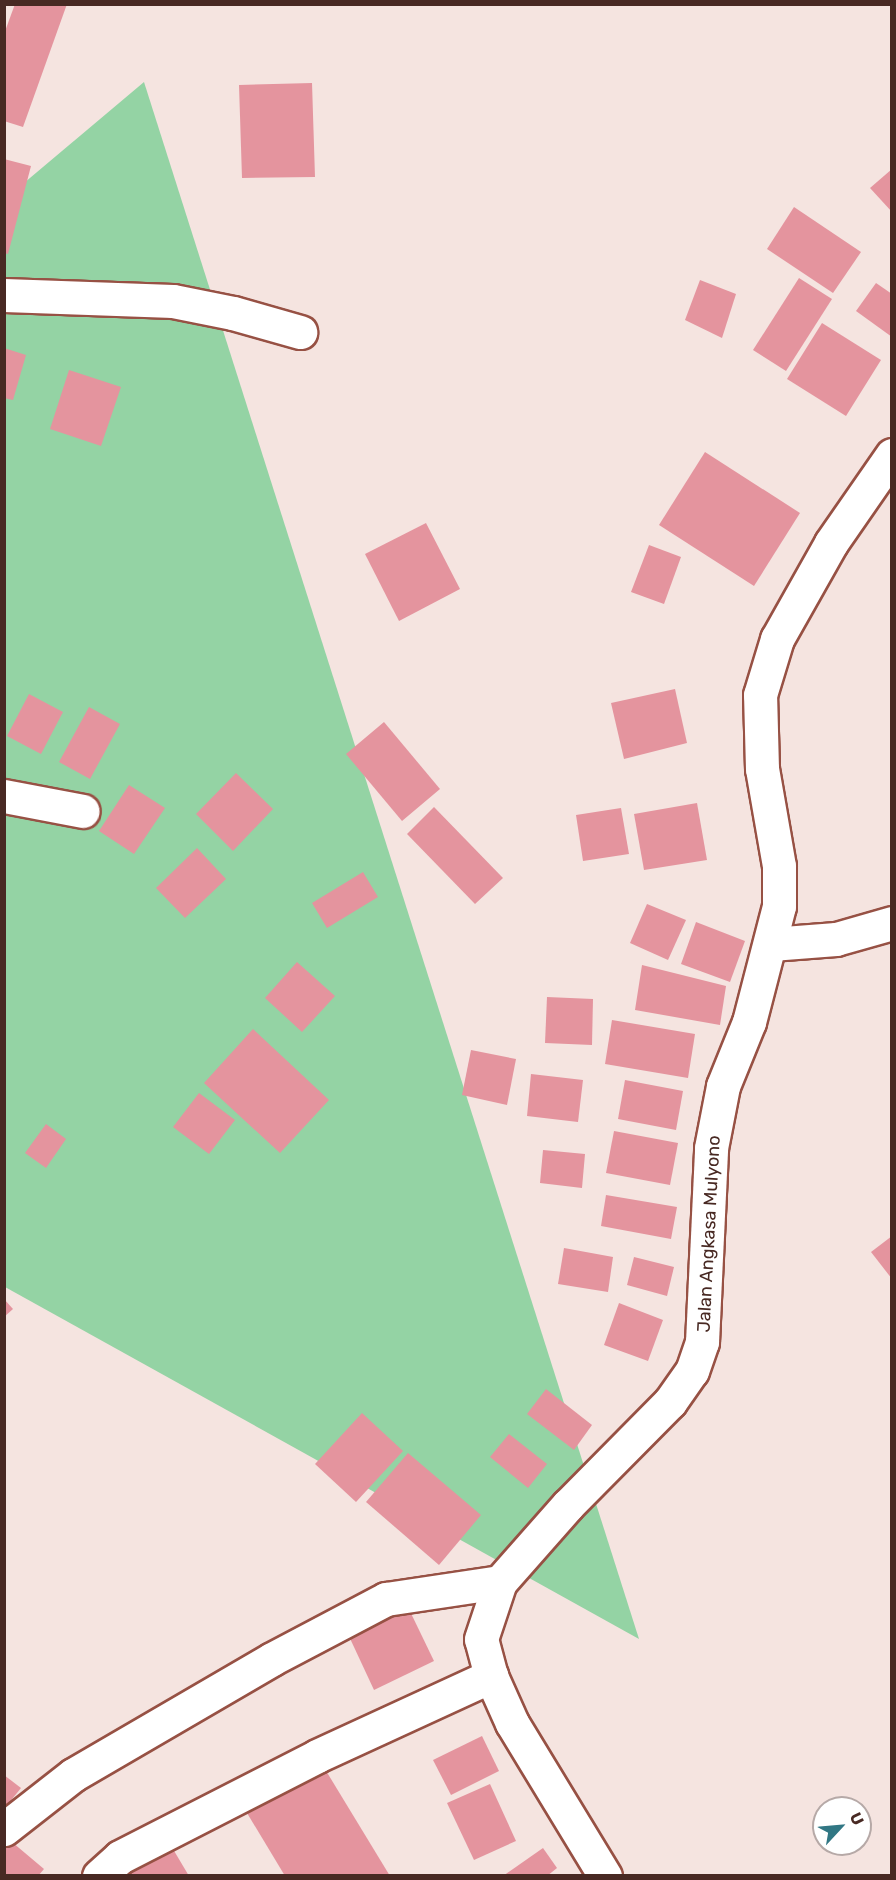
<!DOCTYPE html>
<style>
body{margin:0}
#map{position:relative;width:896px;height:1880px;overflow:hidden;background:#f5e4e0;font-family:Rubik,sans-serif}
div>[style]{position:absolute}
[style*='--x']{left:calc(var(--x)*1px);top:calc(var(--y)*1px);width:calc(var(--w)*1px);rotate:calc(var(--a)*1deg)}
.green>*{inset:0;background:#94d3a4}
.building>*{inset:0;background:#e4949e}
.roads{filter:drop-shadow(2px 0 #975144) drop-shadow(-2px 0 #975144) drop-shadow(0 2px #975144) drop-shadow(0 -2px #975144)}
.minor>*{height:33px;margin:-16.5px;padding:0 16.5px;transform-origin:16.5px;border-radius:16.5px;background:#fff}
.major>*{height:33px;margin:-16.5px;padding:0 16.5px;transform-origin:16.5px;border-radius:16.5px;background:#fff}
span{translate:-50% -50%;white-space:nowrap;text-align:center;line-height:1.15;-webkit-text-stroke:5px #fff;paint-order:stroke}
.street-label{font-size:18px;color:#482923}
.frame{position:absolute;inset:0;border:6px solid #482923;pointer-events:none}
.north{position:absolute;left:812px;top:1796px;width:60px;height:60px;box-sizing:border-box;background:#fff;border:2px solid #b6a9a7;border-radius:50%;rotate:64deg;font-size:16px;font-weight:700;line-height:24px;text-align:center;color:#482923}
.north::after{content:'';display:block;margin:auto;width:21px;height:27px;background:#317784;clip-path:polygon(50% 0,100% 100%,50% 72%,0 100%)}
</style>
<div id="map">
<div class="green">
<i style="clip-path:polygon(144px 82px,639px 1639px,5px 1287px,5px 199px)"></i>
</div>
<div class="building">
<i style="clip-path:polygon(15px 4px,67px 4px,23px 127px,4px 121px,4px 34px)"></i>
<i style="clip-path:polygon(312px 83px,315px 177px,242px 178px,239px 85px)"></i>
<i style="clip-path:polygon(4px 159px,31px 166px,8px 254px,4px 253px)"></i>
<i style="clip-path:polygon(892px 169px,892px 212px,870px 188px)"></i>
<i style="clip-path:polygon(794px 207px,861px 252px,833px 293px,767px 249px)"></i>
<i style="clip-path:polygon(799px 278px,832px 299px,786px 371px,753px 350px)"></i>
<i style="clip-path:polygon(700px 280px,736px 294px,722px 338px,685px 320px)"></i>
<i style="clip-path:polygon(876px 283px,892px 294px,892px 337px,856px 311px)"></i>
<i style="clip-path:polygon(822px 323px,881px 360px,846px 416px,787px 379px)"></i>
<i style="clip-path:polygon(4px 348px,26px 355px,13px 400px,4px 398px)"></i>
<i style="clip-path:polygon(69px 370px,121px 387px,101px 446px,50px 429px)"></i>
<i style="clip-path:polygon(705px 452px,800px 513px,754px 586px,659px 525px)"></i>
<i style="clip-path:polygon(426px 523px,460px 589px,399px 621px,365px 554px)"></i>
<i style="clip-path:polygon(649px 545px,681px 557px,664px 604px,631px 592px)"></i>
<i style="clip-path:polygon(675px 689px,687px 743px,624px 759px,611px 703px)"></i>
<i style="clip-path:polygon(29px 694px,63px 712px,41px 754px,7px 736px)"></i>
<i style="clip-path:polygon(89px 707px,120px 724px,90px 779px,59px 762px)"></i>
<i style="clip-path:polygon(384px 722px,440px 789px,402px 821px,346px 754px)"></i>
<i style="clip-path:polygon(236px 773px,273px 809px,233px 851px,196px 814px)"></i>
<i style="clip-path:polygon(129px 785px,165px 808px,134px 854px,99px 831px)"></i>
<i style="clip-path:polygon(697px 803px,707px 860px,644px 870px,634px 814px)"></i>
<i style="clip-path:polygon(434px 807px,503px 878px,475px 904px,407px 834px)"></i>
<i style="clip-path:polygon(621px 808px,629px 854px,583px 861px,576px 815px)"></i>
<i style="clip-path:polygon(197px 848px,226px 879px,185px 918px,156px 888px)"></i>
<i style="clip-path:polygon(363px 872px,378px 897px,327px 928px,312px 903px)"></i>
<i style="clip-path:polygon(647px 904px,686px 920px,668px 960px,630px 943px)"></i>
<i style="clip-path:polygon(696px 922px,745px 941px,730px 982px,681px 964px)"></i>
<i style="clip-path:polygon(297px 962px,335px 996px,302px 1032px,265px 998px)"></i>
<i style="clip-path:polygon(642px 965px,726px 986px,720px 1025px,635px 1010px)"></i>
<i style="clip-path:polygon(547px 997px,593px 999px,592px 1045px,545px 1043px)"></i>
<i style="clip-path:polygon(612px 1020px,695px 1034px,688px 1078px,605px 1064px)"></i>
<i style="clip-path:polygon(253px 1029px,329px 1100px,280px 1153px,204px 1083px)"></i>
<i style="clip-path:polygon(471px 1050px,516px 1059px,507px 1105px,462px 1095px)"></i>
<i style="clip-path:polygon(531px 1074px,583px 1080px,578px 1122px,527px 1116px)"></i>
<i style="clip-path:polygon(625px 1080px,683px 1091px,676px 1130px,618px 1119px)"></i>
<i style="clip-path:polygon(199px 1093px,235px 1120px,209px 1154px,173px 1127px)"></i>
<i style="clip-path:polygon(46px 1124px,66px 1139px,46px 1168px,25px 1153px)"></i>
<i style="clip-path:polygon(614px 1131px,678px 1143px,670px 1185px,606px 1173px)"></i>
<i style="clip-path:polygon(543px 1150px,585px 1154px,582px 1188px,540px 1183px)"></i>
<i style="clip-path:polygon(606px 1195px,677px 1207px,671px 1239px,601px 1226px)"></i>
<i style="clip-path:polygon(892px 1236px,892px 1279px,871px 1252px)"></i>
<i style="clip-path:polygon(564px 1248px,613px 1257px,608px 1292px,558px 1284px)"></i>
<i style="clip-path:polygon(634px 1257px,674px 1267px,667px 1296px,627px 1285px)"></i>
<i style="clip-path:polygon(4px 1299px,13px 1309px,4px 1317px)"></i>
<i style="clip-path:polygon(619px 1303px,663px 1320px,648px 1361px,604px 1345px)"></i>
<i style="clip-path:polygon(546px 1389px,592px 1425px,574px 1450px,527px 1414px)"></i>
<i style="clip-path:polygon(362px 1413px,403px 1451px,356px 1502px,315px 1464px)"></i>
<i style="clip-path:polygon(509px 1434px,547px 1464px,528px 1488px,490px 1457px)"></i>
<i style="clip-path:polygon(408px 1453px,481px 1515px,439px 1565px,366px 1502px)"></i>
<i style="clip-path:polygon(406px 1603px,434px 1661px,374px 1690px,347px 1632px)"></i>
<i style="clip-path:polygon(482px 1736px,499px 1771px,451px 1795px,433px 1760px)"></i>
<i style="clip-path:polygon(317px 1756px,390px 1876px,285px 1876px,241px 1803px)"></i>
<i style="clip-path:polygon(4px 1775px,21px 1788px,4px 1809px)"></i>
<i style="clip-path:polygon(490px 1784px,516px 1841px,474px 1860px,447px 1803px)"></i>
<i style="clip-path:polygon(6px 1837px,44px 1869px,38px 1876px,4px 1876px)"></i>
<i style="clip-path:polygon(167px 1839px,189px 1876px,130px 1876px,125px 1866px)"></i>
<i style="clip-path:polygon(543px 1848px,557px 1868px,547px 1876px,503px 1876px)"></i>
</div>
<div class="roads">
<div class="minor">
<i style="--x:4;--y:295;--w:169;--a:2"></i>
<i style="--x:173;--y:301;--w:61;--a:11.3"></i>
<i style="--x:233;--y:313;--w:70;--a:15.8"></i>
<i style="--x:4;--y:796;--w:80;--a:10.8"></i>
<i style="--x:771;--y:944;--w:65;--a:-4.4"></i>
<i style="--x:836;--y:939;--w:58;--a:-15.9"></i>
<i style="--x:4;--y:1829;--w:88;--a:-38"></i>
<i style="--x:73;--y:1775;--w:230;--a:-30.2"></i>
<i style="--x:272;--y:1659;--w:129;--a:-27.8"></i>
<i style="--x:386;--y:1599;--w:115;--a:-8.5"></i>
<i style="--x:99;--y:1876;--w:28;--a:-42"></i>
<i style="--x:120;--y:1857;--w:221;--a:-27.1"></i>
<i style="--x:317;--y:1756;--w:192;--a:-24.7"></i>
</div>
<div class="major">
<i style="--x:605;--y:1876;--w:179;--a:-121.3"></i>
<i style="--x:512;--y:1723;--w:51;--a:-114.1"></i>
<i style="--x:491;--y:1676;--w:38;--a:-105"></i>
<i style="--x:481;--y:1639;--w:60;--a:-71.6"></i>
<i style="--x:500;--y:1582;--w:103;--a:-48.6"></i>
<i style="--x:568;--y:1505;--w:145;--a:-45.3"></i>
<i style="--x:670;--y:1402;--w:38;--a:-55"></i>
<i style="--x:692;--y:1371;--w:31;--a:-71"></i>
<i style="--x:702;--y:1342;--w:194;--a:-87.3"></i>
<i style="--x:711;--y:1148;--w:63;--a:-79"></i>
<i style="--x:723;--y:1086;--w:69;--a:-67.9"></i>
<i style="--x:749;--y:1022;--w:120;--a:-75.5"></i>
<i style="--x:779;--y:906;--w:40;--a:-90"></i>
<i style="--x:779;--y:866;--w:98;--a:-99.9"></i>
<i style="--x:762;--y:769;--w:74;--a:-91.5"></i>
<i style="--x:760;--y:695;--w:59;--a:-73.1"></i>
<i style="--x:777;--y:639;--w:110;--a:-60.6"></i>
<i style="--x:831;--y:543;--w:107;--a:-55.3"></i>
</div>
</div>
<div class="street-label">
<span style="left:709px;top:1234px;rotate:-87deg">Jalan Angkasa Mulyono</span>
</div>
<div class="frame"></div>
<div class="north">U</div>
</div>
